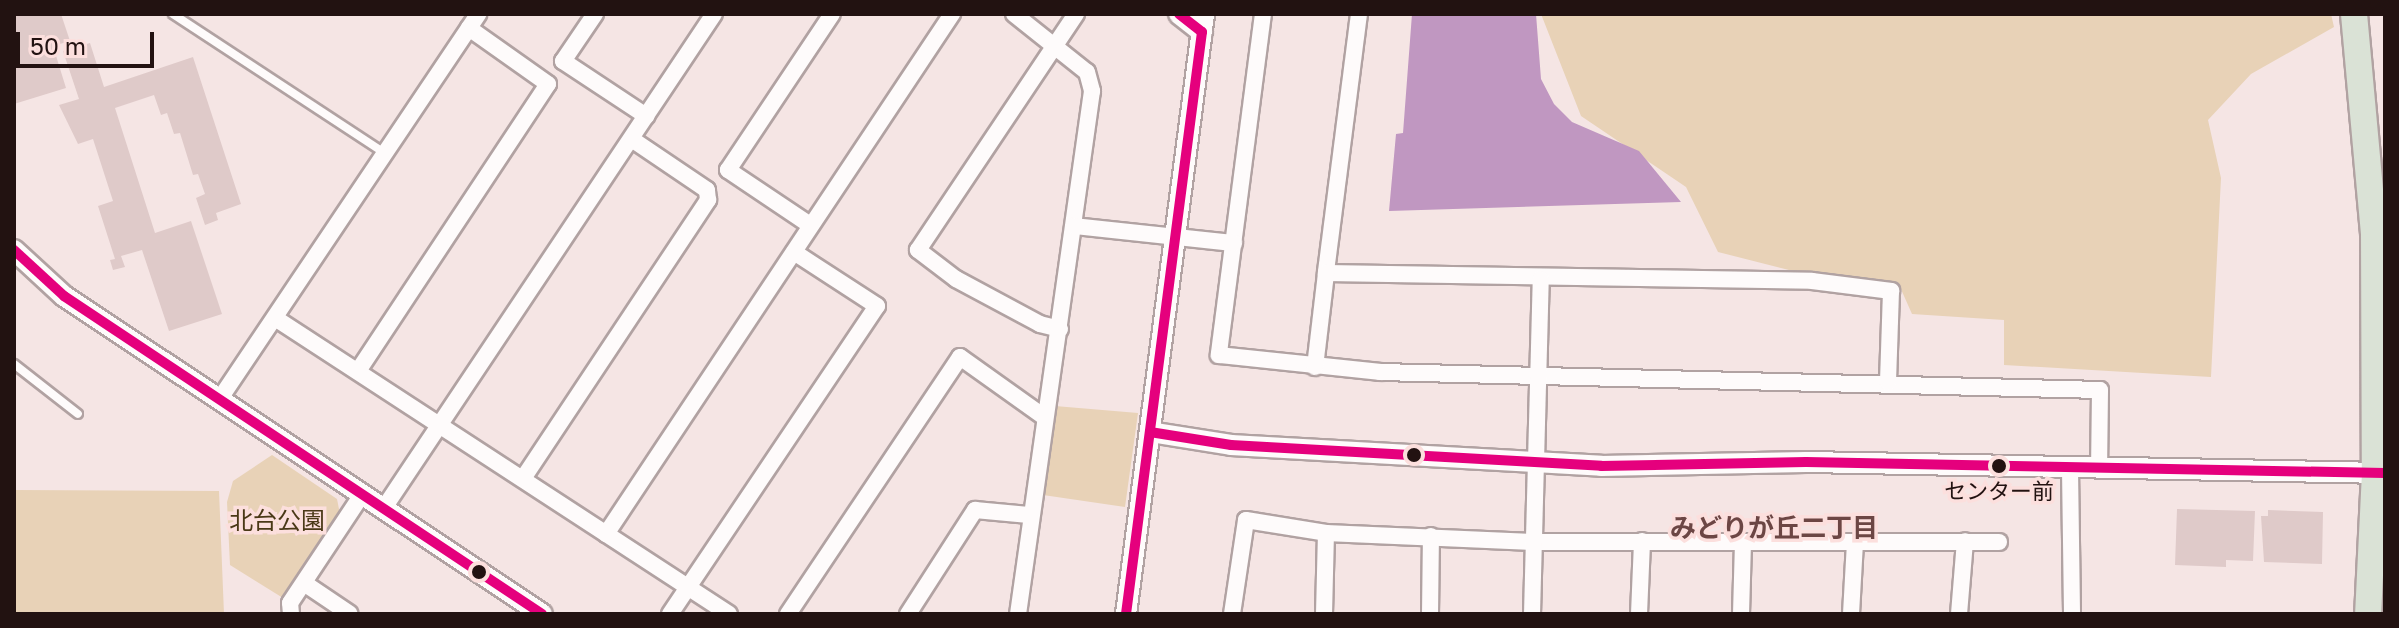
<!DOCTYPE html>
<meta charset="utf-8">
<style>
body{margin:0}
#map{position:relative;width:2399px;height:628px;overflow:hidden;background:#f5e5e4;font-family:"Golos Text","Noto Sans JP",sans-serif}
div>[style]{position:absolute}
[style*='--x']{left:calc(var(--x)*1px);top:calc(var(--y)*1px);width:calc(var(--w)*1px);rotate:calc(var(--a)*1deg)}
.green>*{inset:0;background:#e8d2b7}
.water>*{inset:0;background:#c097c1}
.building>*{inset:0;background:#dfcac9}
.roads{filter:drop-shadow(2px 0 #b1a2a2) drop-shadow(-2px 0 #b1a2a2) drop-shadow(0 2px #b1a2a2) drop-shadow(0 -2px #b1a2a2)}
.service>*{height:8px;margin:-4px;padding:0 4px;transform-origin:4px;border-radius:4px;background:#fefbfb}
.minor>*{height:16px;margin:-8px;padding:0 8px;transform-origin:8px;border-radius:8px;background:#fefbfb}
.tertiary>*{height:20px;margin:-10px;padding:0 10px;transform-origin:10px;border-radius:10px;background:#fefbfb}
.trunk>*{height:26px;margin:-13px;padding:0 13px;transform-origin:13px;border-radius:13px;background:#dae2d6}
.bus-1>*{height:10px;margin:-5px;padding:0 5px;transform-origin:5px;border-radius:5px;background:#e5007d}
.dots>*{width:22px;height:22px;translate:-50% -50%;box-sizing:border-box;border:4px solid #fcdfdd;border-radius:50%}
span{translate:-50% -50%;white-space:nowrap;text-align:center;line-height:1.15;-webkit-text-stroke:7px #fcdfdd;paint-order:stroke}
.bus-label{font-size:22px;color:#221211}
.park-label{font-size:24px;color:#4a3917}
.neighbourhood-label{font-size:26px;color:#6c4644;font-weight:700}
.frame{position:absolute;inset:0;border:16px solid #221211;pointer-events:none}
.scale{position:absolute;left:16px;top:32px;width:138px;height:36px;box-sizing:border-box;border:4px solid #221211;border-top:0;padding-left:10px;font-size:24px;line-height:28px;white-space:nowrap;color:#221211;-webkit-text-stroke:6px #fcdfdd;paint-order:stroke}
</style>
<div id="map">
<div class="green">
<i style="clip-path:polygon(1541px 14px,2331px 14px,2334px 27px,2251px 74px,2208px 120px,2221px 178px,2211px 377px,2004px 365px,2004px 320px,1912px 314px,1900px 287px,1813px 276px,1718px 252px,1686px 187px,1581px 116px)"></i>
<i style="clip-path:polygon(1055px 406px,1138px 413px,1125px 507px,1043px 495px)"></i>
<i style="clip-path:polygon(272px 455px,337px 499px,340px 514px,283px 598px,230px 565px,227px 502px,233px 481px)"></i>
<i style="clip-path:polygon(14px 490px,219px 491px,224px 614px,14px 614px)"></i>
</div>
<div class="water">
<i style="clip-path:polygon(1412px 14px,1536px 14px,1541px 79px,1554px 104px,1572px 122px,1639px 151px,1681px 202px,1389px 211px,1396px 134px,1403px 133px)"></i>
</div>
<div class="building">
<i style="clip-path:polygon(14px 14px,61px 14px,70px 41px,53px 46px,66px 88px,14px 104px)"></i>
<i style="clip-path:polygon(90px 43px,104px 87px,193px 57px,241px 204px,216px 213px,218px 220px,205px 225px,196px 198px,205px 194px,198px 174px,193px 175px,180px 133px,174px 134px,167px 113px,161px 115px,154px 95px,115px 108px,155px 233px,191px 221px,222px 314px,169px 331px,142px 250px,121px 256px,125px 267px,113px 270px,110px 260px,115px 259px,98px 206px,113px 201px,93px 139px,78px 144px,59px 105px,79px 99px,63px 51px)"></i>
<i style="clip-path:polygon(2177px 509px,2255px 511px,2253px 561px,2226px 560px,2226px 567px,2175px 565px)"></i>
<i style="clip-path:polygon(2268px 510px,2323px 512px,2322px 564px,2264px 562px,2261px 516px,2268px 516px)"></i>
</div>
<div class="roads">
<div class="service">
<i style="--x:173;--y:14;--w:251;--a:33.3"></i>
<i style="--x:14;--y:364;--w:81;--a:38"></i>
</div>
<div class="minor">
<i style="--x:595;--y:14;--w:57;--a:124.2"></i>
<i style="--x:563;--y:61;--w:100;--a:33.5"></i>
<i style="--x:1014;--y:14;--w:93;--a:38.5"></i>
<i style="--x:1087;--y:72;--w:20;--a:75"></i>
<i style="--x:1092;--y:91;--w:528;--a:98.05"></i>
<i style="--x:1263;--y:14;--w:344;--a:97.4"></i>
<i style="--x:1219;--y:355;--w:162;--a:6"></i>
<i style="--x:1380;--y:372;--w:720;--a:1.43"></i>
<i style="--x:2100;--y:390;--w:78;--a:90.7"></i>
<i style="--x:1359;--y:14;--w:261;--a:97.3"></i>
<i style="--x:1326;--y:273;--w:486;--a:0.9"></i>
<i style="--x:1812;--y:281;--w:80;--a:7.2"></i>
<i style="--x:1891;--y:291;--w:91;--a:91.9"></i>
<i style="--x:810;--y:225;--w:99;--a:-146.1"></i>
<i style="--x:728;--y:170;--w:187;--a:-56.3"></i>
<i style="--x:1074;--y:226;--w:161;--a:6.1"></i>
<i style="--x:275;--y:318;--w:542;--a:33.1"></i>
<i style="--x:1060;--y:329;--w:21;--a:-166"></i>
<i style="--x:1040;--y:324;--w:95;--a:-151.8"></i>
<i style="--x:956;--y:279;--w:48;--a:-142.7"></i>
<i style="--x:918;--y:250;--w:284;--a:-56.2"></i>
<i style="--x:1315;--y:367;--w:95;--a:-83.3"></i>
<i style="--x:358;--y:371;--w:344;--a:-56.5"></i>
<i style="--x:548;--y:84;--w:97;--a:-144.7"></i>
<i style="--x:219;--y:400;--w:465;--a:-56.1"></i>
<i style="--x:2070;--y:469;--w:145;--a:89.2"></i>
<i style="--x:524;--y:477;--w:333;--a:-56.4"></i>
<i style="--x:708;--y:200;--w:10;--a:-96"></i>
<i style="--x:707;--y:190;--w:89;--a:-146"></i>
<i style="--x:384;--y:508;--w:594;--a:-56.26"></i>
<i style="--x:606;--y:534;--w:625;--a:-56.36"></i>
<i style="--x:304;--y:583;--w:55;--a:34"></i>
<i style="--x:291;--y:614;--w:11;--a:-95"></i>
<i style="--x:290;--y:603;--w:128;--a:-56.4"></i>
<i style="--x:670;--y:614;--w:371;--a:-56.1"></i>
<i style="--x:877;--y:306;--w:99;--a:-147"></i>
<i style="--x:788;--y:614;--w:309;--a:-56.2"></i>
<i style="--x:960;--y:357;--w:103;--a:35.5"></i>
<i style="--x:908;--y:614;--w:124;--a:-57.2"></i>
<i style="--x:975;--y:510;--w:54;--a:5.3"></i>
<i style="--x:1232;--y:614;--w:95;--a:-81.5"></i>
<i style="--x:1246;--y:520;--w:81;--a:9.2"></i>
<i style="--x:1326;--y:533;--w:207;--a:2.5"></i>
<i style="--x:1533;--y:542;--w:466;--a:0"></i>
<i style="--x:1324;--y:614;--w:81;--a:-88.6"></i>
<i style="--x:1430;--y:614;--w:78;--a:-89.3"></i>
<i style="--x:1532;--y:614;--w:335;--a:-88.5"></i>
<i style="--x:1639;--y:614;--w:73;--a:-87.6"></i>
<i style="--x:1741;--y:614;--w:72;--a:-88.4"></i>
<i style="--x:1851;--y:614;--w:72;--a:-86.8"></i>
<i style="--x:1959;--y:614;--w:73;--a:-85.3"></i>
</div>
<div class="tertiary">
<i style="--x:1179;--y:14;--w:29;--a:38"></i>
<i style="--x:14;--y:250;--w:68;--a:42.6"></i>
<i style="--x:64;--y:296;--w:574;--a:33.63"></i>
<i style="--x:1150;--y:432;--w:82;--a:9.1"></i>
<i style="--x:1231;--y:445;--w:371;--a:3.2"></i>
<i style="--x:1601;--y:466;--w:205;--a:-1.1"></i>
<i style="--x:1806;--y:462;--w:579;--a:1.09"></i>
<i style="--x:1126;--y:614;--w:605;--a:-82.59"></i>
</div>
<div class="trunk">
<i style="--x:2354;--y:14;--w:220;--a:84.8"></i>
<i style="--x:2374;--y:233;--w:240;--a:89.8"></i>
<i style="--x:2375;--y:473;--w:141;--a:92.8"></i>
</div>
</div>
<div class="bus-1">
<i style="--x:14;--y:250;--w:68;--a:42.6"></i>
<i style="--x:64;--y:296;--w:574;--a:33.63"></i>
<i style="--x:1150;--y:432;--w:82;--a:9.1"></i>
<i style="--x:1231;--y:445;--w:371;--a:3.2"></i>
<i style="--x:1601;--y:466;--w:205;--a:-1.1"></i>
<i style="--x:1806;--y:462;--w:579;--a:1.09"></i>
<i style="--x:1126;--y:614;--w:587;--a:-82.56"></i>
<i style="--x:1202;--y:32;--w:29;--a:-142"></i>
</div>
<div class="dots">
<i style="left:1414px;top:455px;background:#221211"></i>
<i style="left:1999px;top:466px;background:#221211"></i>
<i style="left:479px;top:572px;background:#221211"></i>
</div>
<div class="bus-label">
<span style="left:1999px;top:491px">センター前</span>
</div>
<div class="park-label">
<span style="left:277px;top:520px">北台公園</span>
</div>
<div class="neighbourhood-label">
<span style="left:1774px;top:528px">みどりが丘二丁目</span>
</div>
<div class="frame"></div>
<div class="scale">50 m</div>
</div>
